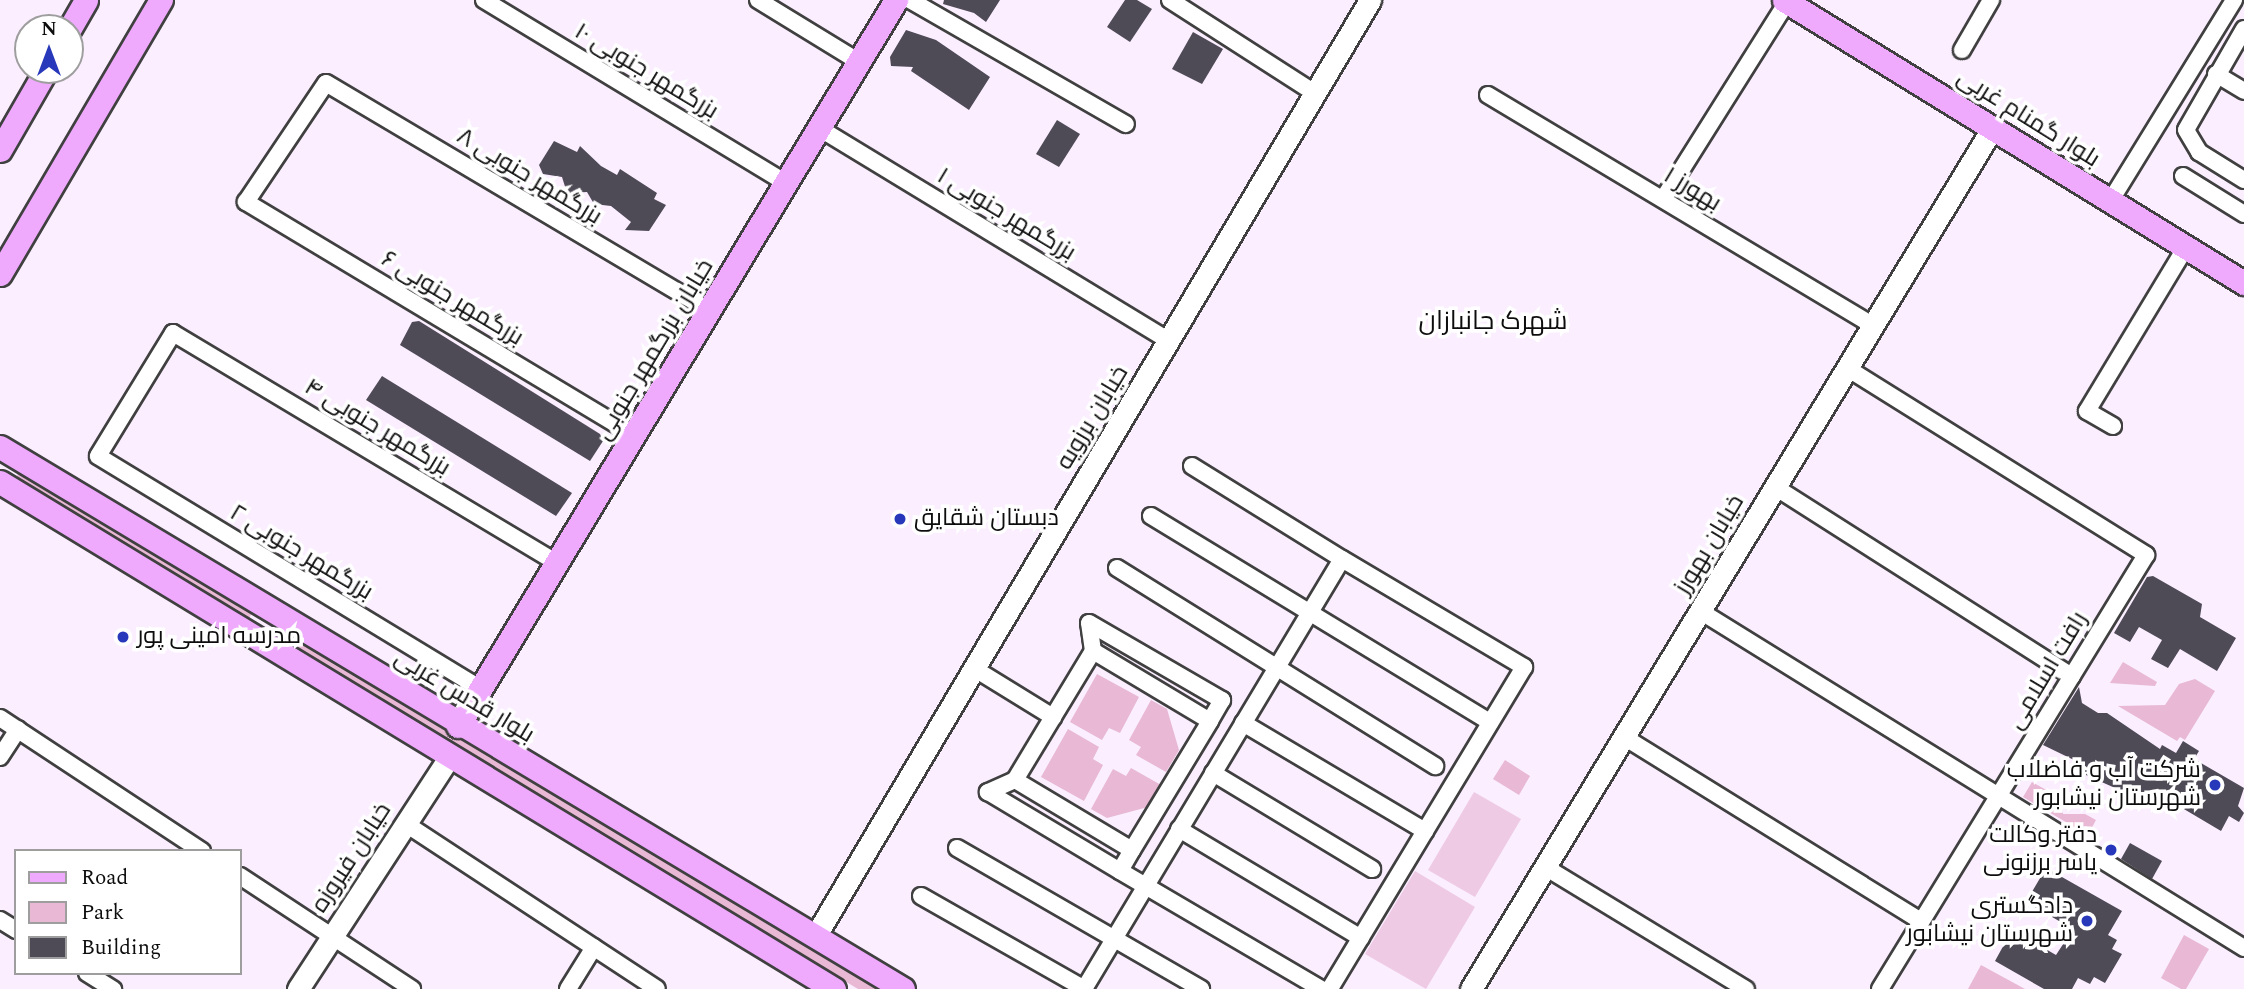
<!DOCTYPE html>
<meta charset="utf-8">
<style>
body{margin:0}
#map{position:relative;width:2244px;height:989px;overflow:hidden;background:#faeeff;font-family:Spectral,Cairo,serif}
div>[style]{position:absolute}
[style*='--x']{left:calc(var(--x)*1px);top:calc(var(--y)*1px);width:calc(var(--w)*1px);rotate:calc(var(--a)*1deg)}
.green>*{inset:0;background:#e8b8d4}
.pitch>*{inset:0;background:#efcae5}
.building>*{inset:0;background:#4e4a56}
.roads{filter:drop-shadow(2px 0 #404040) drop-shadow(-2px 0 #404040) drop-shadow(0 2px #404040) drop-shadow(0 -2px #404040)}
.minor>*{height:16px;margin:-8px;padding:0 8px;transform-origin:8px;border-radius:8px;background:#fff}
.tertiary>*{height:21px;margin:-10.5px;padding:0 10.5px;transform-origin:10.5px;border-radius:10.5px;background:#fff}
.secondary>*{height:23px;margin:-11.5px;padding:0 11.5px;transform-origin:11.5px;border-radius:11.5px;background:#efaafd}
.dots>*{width:19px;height:19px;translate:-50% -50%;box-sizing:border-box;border:4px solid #fff;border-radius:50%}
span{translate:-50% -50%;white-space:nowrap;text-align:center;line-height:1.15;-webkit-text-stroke:7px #fff;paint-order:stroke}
.street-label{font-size:24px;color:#0d0d0d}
.poi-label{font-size:24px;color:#0d0d0d}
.left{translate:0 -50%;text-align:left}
.right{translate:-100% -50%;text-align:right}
.neighbourhood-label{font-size:26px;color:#0d0d0d}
.legend{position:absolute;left:14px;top:849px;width:228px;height:126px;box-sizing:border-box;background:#fff;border:2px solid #9e9e9e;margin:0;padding:9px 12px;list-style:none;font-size:21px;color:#0d0d0d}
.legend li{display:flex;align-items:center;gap:14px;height:35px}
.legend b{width:35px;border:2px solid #9e9e9e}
.north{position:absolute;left:14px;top:14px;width:70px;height:70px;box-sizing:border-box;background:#fff;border:2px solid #9e9e9e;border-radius:50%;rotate:0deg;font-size:19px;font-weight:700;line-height:28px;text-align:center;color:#0d0d0d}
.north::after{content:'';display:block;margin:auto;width:24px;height:32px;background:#2838ba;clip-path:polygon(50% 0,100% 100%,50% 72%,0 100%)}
</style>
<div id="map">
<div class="green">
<i style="clip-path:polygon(18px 467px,253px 611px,248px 620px,17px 481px)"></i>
<i style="clip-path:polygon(296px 637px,645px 845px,879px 989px,858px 989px,293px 646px)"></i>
<i style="clip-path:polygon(2123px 662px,2157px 682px,2155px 686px,2110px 683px)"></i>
<i style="clip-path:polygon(1097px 674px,1139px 697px,1120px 733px,1109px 728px,1102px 740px,1070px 722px)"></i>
<i style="clip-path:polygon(2195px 679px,2215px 691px,2185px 740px,2180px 737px,2177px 741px,2118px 706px,2165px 705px,2179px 684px)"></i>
<i style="clip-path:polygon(1151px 700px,1167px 709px,1179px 750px,1166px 772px,1136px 755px,1141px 747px,1129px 740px)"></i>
<i style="clip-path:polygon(1068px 729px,1099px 747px,1093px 759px,1103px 765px,1084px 801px,1041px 777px)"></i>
<i style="clip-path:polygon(1505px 760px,1530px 776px,1519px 795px,1493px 779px)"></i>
<i style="clip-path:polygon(1131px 768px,1161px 785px,1148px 807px,1107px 818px,1091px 809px,1113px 769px,1126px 776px)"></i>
<i style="clip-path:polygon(2032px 782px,2059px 797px,2063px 814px,2085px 814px,2096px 820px,2088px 835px,2023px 797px)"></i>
<i style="clip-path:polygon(2184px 935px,2209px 949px,2186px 989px,2181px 989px,2161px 978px)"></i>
<i style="clip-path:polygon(1981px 965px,2025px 989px,1968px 989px)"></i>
</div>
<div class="pitch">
<i style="clip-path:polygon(1474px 792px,1521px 819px,1475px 897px,1428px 870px)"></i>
<i style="clip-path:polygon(1415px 871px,1475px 907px,1426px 989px,1365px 954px)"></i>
</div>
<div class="building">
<i style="clip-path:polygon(944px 0,1000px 0,986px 22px,974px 13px,943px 4px)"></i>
<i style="clip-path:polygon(1125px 0,1137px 0,1152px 9px,1130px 42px,1107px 27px)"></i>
<i style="clip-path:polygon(906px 30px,936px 40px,990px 77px,969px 110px,911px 71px,913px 67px,891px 66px,890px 57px)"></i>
<i style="clip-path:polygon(1193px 32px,1223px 49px,1202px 84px,1172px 69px)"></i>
<i style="clip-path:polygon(1057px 120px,1080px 134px,1059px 167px,1036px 154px)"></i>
<i style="clip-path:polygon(554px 141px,577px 152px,580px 146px,601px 166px,617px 175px,620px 169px,657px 193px,654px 199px,666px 205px,649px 231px,625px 230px,631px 222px,611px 206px,594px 204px,587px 192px,567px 193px,562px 177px,543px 174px,539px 165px)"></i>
<i style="clip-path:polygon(419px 321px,600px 434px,603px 441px,590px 461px,400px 345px,412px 322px)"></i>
<i style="clip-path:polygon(382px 376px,572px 493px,556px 516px,366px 400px)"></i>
<i style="clip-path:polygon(2153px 576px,2202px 604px,2200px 617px,2236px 638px,2217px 671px,2180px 649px,2168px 668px,2151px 659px,2162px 640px,2139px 627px,2130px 642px,2114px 633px,2147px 577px)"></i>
<i style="clip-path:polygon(2079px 687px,2082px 703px,2098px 713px,2107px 713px,2160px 749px,2162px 745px,2176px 753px,2183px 741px,2199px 751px,2194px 759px,2244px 788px,2238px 806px,2244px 813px,2239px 822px,2229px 816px,2221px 831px,2167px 799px,2162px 809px,2086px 775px,2075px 767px,2076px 761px,2043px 745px)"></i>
<i style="clip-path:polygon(2130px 843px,2162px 861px,2152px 879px,2121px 859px)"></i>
<i style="clip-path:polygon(2046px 868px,2122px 911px,2108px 935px,2117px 940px,2112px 949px,2122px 954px,2105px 983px,2094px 977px,2090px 984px,2078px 978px,2072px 989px,2044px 989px,1995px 961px,2012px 930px,2056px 955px,2073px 929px,2026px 902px)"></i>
</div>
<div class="roads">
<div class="minor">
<i style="--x:484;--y:0;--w:353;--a:31.2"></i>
<i style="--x:758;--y:0;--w:119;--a:31.5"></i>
<i style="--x:910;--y:0;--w:249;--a:29.9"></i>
<i style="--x:1170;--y:0;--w:172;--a:32.7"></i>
<i style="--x:2244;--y:29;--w:116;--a:119.9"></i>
<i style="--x:2186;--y:130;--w:26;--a:59"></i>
<i style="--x:2199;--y:152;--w:53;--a:31.9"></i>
<i style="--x:1962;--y:50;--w:58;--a:-59.9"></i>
<i style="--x:2216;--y:74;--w:33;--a:31"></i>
<i style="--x:1488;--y:95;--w:448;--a:30.9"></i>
<i style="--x:819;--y:128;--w:410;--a:31.3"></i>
<i style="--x:2183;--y:176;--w:72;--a:31.9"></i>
<i style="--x:1663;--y:199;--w:233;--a:-57.8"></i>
<i style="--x:2111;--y:200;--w:235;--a:-58.4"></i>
<i style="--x:1847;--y:368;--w:353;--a:32"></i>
<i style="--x:2146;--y:555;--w:509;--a:121.5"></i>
<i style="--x:2113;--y:426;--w:30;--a:-150"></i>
<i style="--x:2087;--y:411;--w:192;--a:-58.9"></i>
<i style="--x:634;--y:435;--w:453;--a:-149"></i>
<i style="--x:246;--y:202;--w:143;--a:-56.1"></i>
<i style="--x:326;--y:83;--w:445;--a:30.7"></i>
<i style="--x:1192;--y:466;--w:176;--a:31.8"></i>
<i style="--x:1775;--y:487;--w:352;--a:32.5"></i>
<i style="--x:1151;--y:516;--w:397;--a:31.3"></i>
<i style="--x:1117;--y:568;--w:375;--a:31.9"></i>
<i style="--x:1700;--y:611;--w:640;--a:31.78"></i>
<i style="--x:1093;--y:651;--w:28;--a:-98"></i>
<i style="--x:1089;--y:623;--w:154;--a:30.1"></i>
<i style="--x:1222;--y:700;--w:24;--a:120"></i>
<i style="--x:975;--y:669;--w:92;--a:31.6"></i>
<i style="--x:1053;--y:717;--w:74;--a:121.1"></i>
<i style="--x:1015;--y:780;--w:136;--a:30.9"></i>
<i style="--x:1132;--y:850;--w:151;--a:-58.8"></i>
<i style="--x:1210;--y:721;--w:136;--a:-149.1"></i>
<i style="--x:1093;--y:651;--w:77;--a:121.2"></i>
<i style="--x:481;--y:689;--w:448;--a:-148.7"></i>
<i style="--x:98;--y:456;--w:144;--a:-58.6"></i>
<i style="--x:173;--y:333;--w:448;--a:30.9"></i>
<i style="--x:0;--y:718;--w:242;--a:33.4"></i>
<i style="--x:1243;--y:723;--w:212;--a:30.7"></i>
<i style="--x:1624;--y:737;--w:349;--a:31.8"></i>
<i style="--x:0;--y:757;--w:33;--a:-57"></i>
<i style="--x:1213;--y:773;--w:186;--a:31.1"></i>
<i style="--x:1015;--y:780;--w:30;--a:156"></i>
<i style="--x:988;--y:792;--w:154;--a:30.9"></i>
<i style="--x:406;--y:824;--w:300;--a:33.3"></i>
<i style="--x:1179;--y:829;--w:212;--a:30.9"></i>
<i style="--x:957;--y:848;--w:282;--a:30"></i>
<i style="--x:1132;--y:850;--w:24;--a:120"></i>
<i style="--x:1120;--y:871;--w:233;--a:30.4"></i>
<i style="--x:1545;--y:867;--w:235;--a:31.3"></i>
<i style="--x:240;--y:876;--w:206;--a:33.3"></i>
<i style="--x:921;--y:896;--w:189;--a:29.6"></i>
<i style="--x:0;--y:920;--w:19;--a:32"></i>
<i style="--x:87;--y:973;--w:31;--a:32"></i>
<i style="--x:568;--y:989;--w:49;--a:-58.2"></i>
<i style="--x:1084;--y:989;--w:501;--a:-59.04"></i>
<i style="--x:1342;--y:559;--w:212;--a:30.7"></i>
<i style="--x:1524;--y:667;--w:376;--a:121.1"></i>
</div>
<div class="tertiary">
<i style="--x:816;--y:935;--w:1087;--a:-59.35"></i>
<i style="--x:298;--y:989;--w:278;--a:-56.9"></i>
<i style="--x:1471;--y:989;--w:1008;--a:-58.8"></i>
</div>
<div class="secondary">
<i style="--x:1784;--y:0;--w:540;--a:31.6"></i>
<i style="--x:70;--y:28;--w:32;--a:-60"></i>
<i style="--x:0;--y:150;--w:92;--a:-60.1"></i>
<i style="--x:0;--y:274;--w:318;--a:-59.6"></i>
<i style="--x:0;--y:447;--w:1053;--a:30.97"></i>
<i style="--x:0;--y:482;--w:976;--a:31.3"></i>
<i style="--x:458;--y:726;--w:848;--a:-58.9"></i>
</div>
</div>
<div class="dots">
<i style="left:900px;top:519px;background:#2838ba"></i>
<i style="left:123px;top:637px;background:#2838ba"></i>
<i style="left:2215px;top:785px;background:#2838ba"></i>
<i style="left:2111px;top:850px;background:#2838ba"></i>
<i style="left:2087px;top:921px;background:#2838ba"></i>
</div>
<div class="street-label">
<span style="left:646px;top:72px;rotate:31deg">بزرگمهر جنوبی ۱۰</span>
<span style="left:2028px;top:119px;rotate:32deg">بلوار گمنام غربی</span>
<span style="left:529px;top:177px;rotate:31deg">بزرگمهر جنوبی ۸</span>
<span style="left:1692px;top:190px;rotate:31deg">بهورز ۱</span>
<span style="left:1006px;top:215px;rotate:31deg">بزرگمهر جنوبی ۱</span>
<span style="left:452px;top:299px;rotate:31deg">بزرگمهر جنوبی ۶</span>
<span style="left:655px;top:350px;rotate:-59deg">خیابان بزرگمهر جنوبی</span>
<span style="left:1093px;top:418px;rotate:-59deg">خیابان برزویه</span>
<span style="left:377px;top:428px;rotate:31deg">بزرگمهر جنوبی ۴</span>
<span style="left:1710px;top:545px;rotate:-59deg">خیابان بهورز</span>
<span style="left:301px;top:553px;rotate:31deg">بزرگمهر جنوبی ۲</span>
<span style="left:2048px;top:671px;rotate:-59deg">رافت اسلامی</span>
<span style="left:464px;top:697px;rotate:31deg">بلوار قدس غربی</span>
<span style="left:352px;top:858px;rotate:-57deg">خیابان فیروزه</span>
</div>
<div class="poi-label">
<span class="left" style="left:914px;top:519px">دبستان شقایق</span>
<span class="left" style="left:137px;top:637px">مدرسه امینی پور</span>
<span class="right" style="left:2201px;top:785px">شرکت آب و فاضلاب<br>شهرستان نیشابور</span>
<span class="right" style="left:2097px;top:850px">دفتر وکالت<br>یاسر برزنونی</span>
<span class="right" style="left:2073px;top:921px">دادگستری<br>شهرستان نیشابور</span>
</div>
<div class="neighbourhood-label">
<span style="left:1493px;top:322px">شهرک جانبازان</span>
</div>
<ul class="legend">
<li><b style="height:9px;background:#efaafd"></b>Road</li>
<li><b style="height:19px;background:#e8b8d4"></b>Park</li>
<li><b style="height:19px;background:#4e4a56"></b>Building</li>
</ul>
<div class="north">N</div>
</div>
